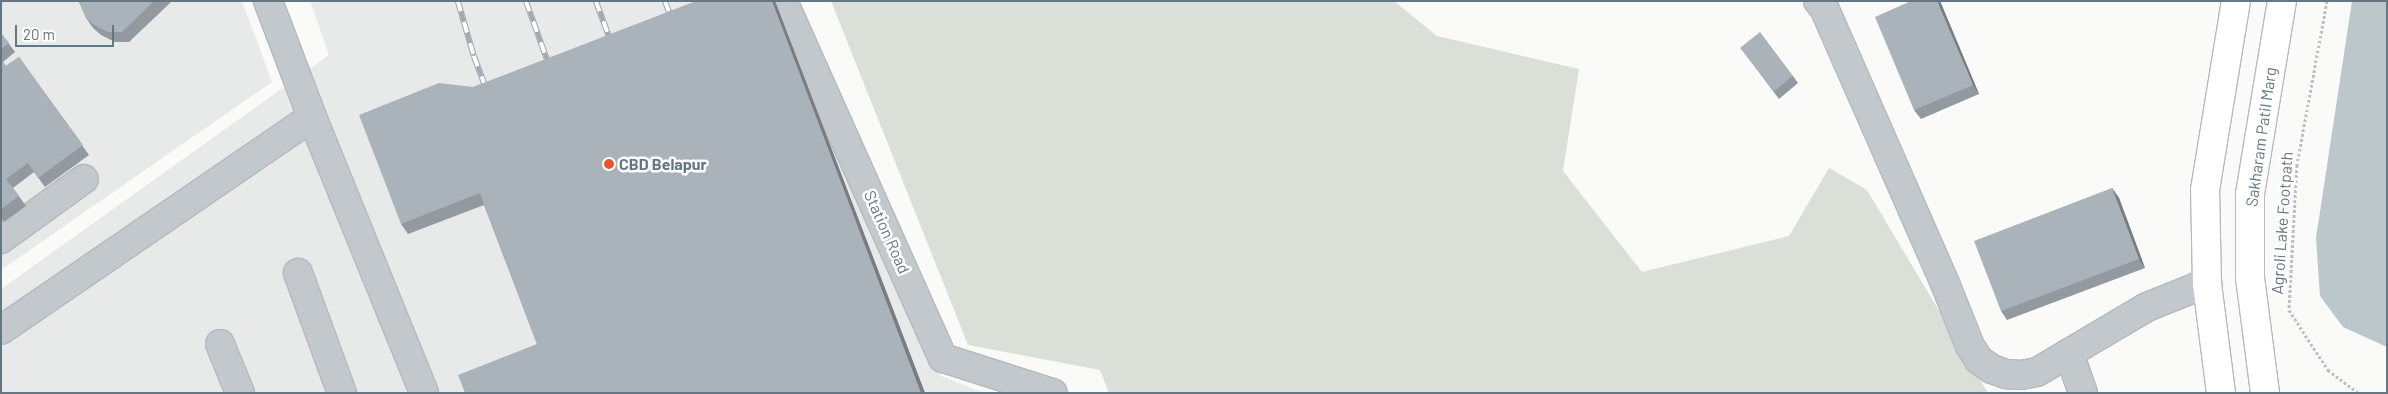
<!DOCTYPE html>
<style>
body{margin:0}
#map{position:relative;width:2388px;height:394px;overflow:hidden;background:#fafaf8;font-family:Barlow,sans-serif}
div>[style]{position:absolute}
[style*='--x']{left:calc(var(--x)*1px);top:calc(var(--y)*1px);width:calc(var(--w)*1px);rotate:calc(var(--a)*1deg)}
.built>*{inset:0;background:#e8e9e9}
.green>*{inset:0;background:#dadfd7}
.water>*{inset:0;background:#bbc7cb}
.path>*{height:3px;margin-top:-1.5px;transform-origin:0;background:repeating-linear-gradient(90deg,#bbbfc2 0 2.5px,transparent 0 5px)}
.roads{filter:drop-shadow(1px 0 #b5babe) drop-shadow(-1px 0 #b5babe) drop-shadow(0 1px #b5babe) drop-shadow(0 -1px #b5babe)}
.minor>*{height:28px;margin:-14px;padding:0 14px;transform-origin:14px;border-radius:14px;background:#c3c8cc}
.major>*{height:28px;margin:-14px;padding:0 14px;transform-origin:14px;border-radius:14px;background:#fff}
.rail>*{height:5.5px;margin-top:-2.75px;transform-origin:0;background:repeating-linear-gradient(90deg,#fff 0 11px,#a2aab0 0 22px);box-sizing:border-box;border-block:1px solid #a2aab0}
.wall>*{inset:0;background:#929a9f}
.shaded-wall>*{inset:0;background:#777d82}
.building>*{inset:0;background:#aab3b9}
.dots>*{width:14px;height:14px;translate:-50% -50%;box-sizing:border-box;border:2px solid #fff;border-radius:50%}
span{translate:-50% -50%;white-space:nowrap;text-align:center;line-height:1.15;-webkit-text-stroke:5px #fff;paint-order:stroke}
.street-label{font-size:16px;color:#657683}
.poi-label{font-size:16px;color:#657683;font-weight:700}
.left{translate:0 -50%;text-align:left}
.frame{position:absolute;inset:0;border:2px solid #657683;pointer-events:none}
.scale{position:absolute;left:15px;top:25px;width:99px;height:22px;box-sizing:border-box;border:2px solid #657683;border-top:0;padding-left:6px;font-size:15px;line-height:18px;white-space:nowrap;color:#657683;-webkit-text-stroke:4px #fff;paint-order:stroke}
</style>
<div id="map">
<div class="built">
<i style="clip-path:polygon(1px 1px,242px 1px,272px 82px,1px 270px)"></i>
<i style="clip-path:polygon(310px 1px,769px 1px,941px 376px,984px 393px,1px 393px,1px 289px,329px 55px)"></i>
</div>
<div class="green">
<i style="clip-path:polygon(831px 1px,1394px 1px,1437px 36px,1579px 69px,1563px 171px,1642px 272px,1789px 236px,1829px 168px,1867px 190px,1988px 393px,1109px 393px,1100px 370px,968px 345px)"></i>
</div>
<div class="water">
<i style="clip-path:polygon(2352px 1px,2387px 1px,2387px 347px,2343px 327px,2320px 296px,2316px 238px)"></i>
</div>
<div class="path">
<i style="--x:2327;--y:1;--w:167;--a:100.4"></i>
<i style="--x:2297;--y:165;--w:145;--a:93.2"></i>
<i style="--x:2289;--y:310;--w:72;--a:57"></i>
<i style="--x:2328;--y:370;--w:39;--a:37"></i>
</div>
<div class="roads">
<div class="minor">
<i style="--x:268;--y:1;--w:124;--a:69.2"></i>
<i style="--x:783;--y:1;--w:391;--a:65.9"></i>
<i style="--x:943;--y:358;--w:115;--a:17.7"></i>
<i style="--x:1818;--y:1;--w:11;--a:52"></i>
<i style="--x:1825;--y:10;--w:301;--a:66.3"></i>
<i style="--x:1946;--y:286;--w:65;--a:68.2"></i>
<i style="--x:1970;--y:346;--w:17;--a:57"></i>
<i style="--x:1979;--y:360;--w:16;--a:35"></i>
<i style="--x:1992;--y:369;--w:15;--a:20"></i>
<i style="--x:2006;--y:374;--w:15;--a:4"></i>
<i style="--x:2021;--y:375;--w:16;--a:-11"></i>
<i style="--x:2037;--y:372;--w:128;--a:-30.6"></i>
<i style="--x:2147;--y:307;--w:65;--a:-21.8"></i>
<i style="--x:1;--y:239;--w:102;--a:-35.9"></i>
<i style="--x:298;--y:273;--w:128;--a:69.9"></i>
<i style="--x:1;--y:330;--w:377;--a:-34.4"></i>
<i style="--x:312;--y:117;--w:298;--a:67.9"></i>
<i style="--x:220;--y:344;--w:53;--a:67.8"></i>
<i style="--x:2069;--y:353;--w:42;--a:70.7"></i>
</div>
<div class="major">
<i style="--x:2221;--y:393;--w:111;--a:-97.3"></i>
<i style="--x:2207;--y:283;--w:93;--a:-91.2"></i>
<i style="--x:2205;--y:190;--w:192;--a:-80.7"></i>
<i style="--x:2265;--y:393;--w:116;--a:-97.4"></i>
<i style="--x:2250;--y:278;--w:84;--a:-90"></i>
<i style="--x:2250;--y:194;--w:196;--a:-80.6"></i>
</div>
</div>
<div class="rail">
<i style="--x:458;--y:1;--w:57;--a:73.8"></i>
<i style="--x:474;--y:56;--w:43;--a:69.4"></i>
<i style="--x:526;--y:1;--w:77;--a:70.1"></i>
<i style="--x:596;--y:1;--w:49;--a:69.7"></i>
<i style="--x:665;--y:1;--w:26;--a:69"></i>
</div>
<div class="wall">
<i style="clip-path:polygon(78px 1px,171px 1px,170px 3px,129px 42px,115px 42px,101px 35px,93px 28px,86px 18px,80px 4px)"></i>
<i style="clip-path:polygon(775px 1px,925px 393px,465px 393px,537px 344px,484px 205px,408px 234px,401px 224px,473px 87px)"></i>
<i style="clip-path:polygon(1940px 1px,1979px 94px,1921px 119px,1914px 110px)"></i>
<i style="clip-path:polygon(1px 33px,15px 52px,3px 62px,6px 66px,19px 57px,89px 155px,45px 187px,34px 172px,13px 188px,26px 206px,4px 222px,1px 218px)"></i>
<i style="clip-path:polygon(1746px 55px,1793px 76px,1798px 83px,1779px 99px)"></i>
<i style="clip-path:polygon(2112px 188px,2119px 198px,2145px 268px,2007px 320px,2001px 311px)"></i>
</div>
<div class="shaded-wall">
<i style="clip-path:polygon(772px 1px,775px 1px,925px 393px,921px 393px)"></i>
<i style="clip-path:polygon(1937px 1px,1940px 1px,1979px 94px,1973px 85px)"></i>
<i style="clip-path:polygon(2112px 188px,2119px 198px,2145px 268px,2139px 259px)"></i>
</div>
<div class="building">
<i style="clip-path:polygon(79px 1px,154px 1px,122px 32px,108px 32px,94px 25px,86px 18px)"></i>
<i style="clip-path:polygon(696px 1px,772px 1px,921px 393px,465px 393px,458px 375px,537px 344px,480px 193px,401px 224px,359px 115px,439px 83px,473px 87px)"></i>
<i style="clip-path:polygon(1911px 1px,1937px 1px,1973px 85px,1914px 110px,1875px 17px)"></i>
<i style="clip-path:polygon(1760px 32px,1793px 76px,1774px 91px,1740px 48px)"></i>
<i style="clip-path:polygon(1px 33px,9px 43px,1px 49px)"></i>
<i style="clip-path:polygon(19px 57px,83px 145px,38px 178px,28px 163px,6px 179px,19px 196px,1px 209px,1px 60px,6px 66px)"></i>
<i style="clip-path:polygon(2112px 188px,2139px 259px,2001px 311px,1974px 241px)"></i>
</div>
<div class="dots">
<i style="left:609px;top:164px;background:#e4572e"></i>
</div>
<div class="street-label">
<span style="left:2261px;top:137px;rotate:-82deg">Sakharam Patil Marg</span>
<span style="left:2282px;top:223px;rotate:-86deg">Agroli Lake Footpath</span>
<span style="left:887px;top:232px;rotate:66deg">Station Road</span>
</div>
<div class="poi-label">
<span class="left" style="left:619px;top:164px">CBD Belapur</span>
</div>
<div class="frame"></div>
<div class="scale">20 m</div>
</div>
